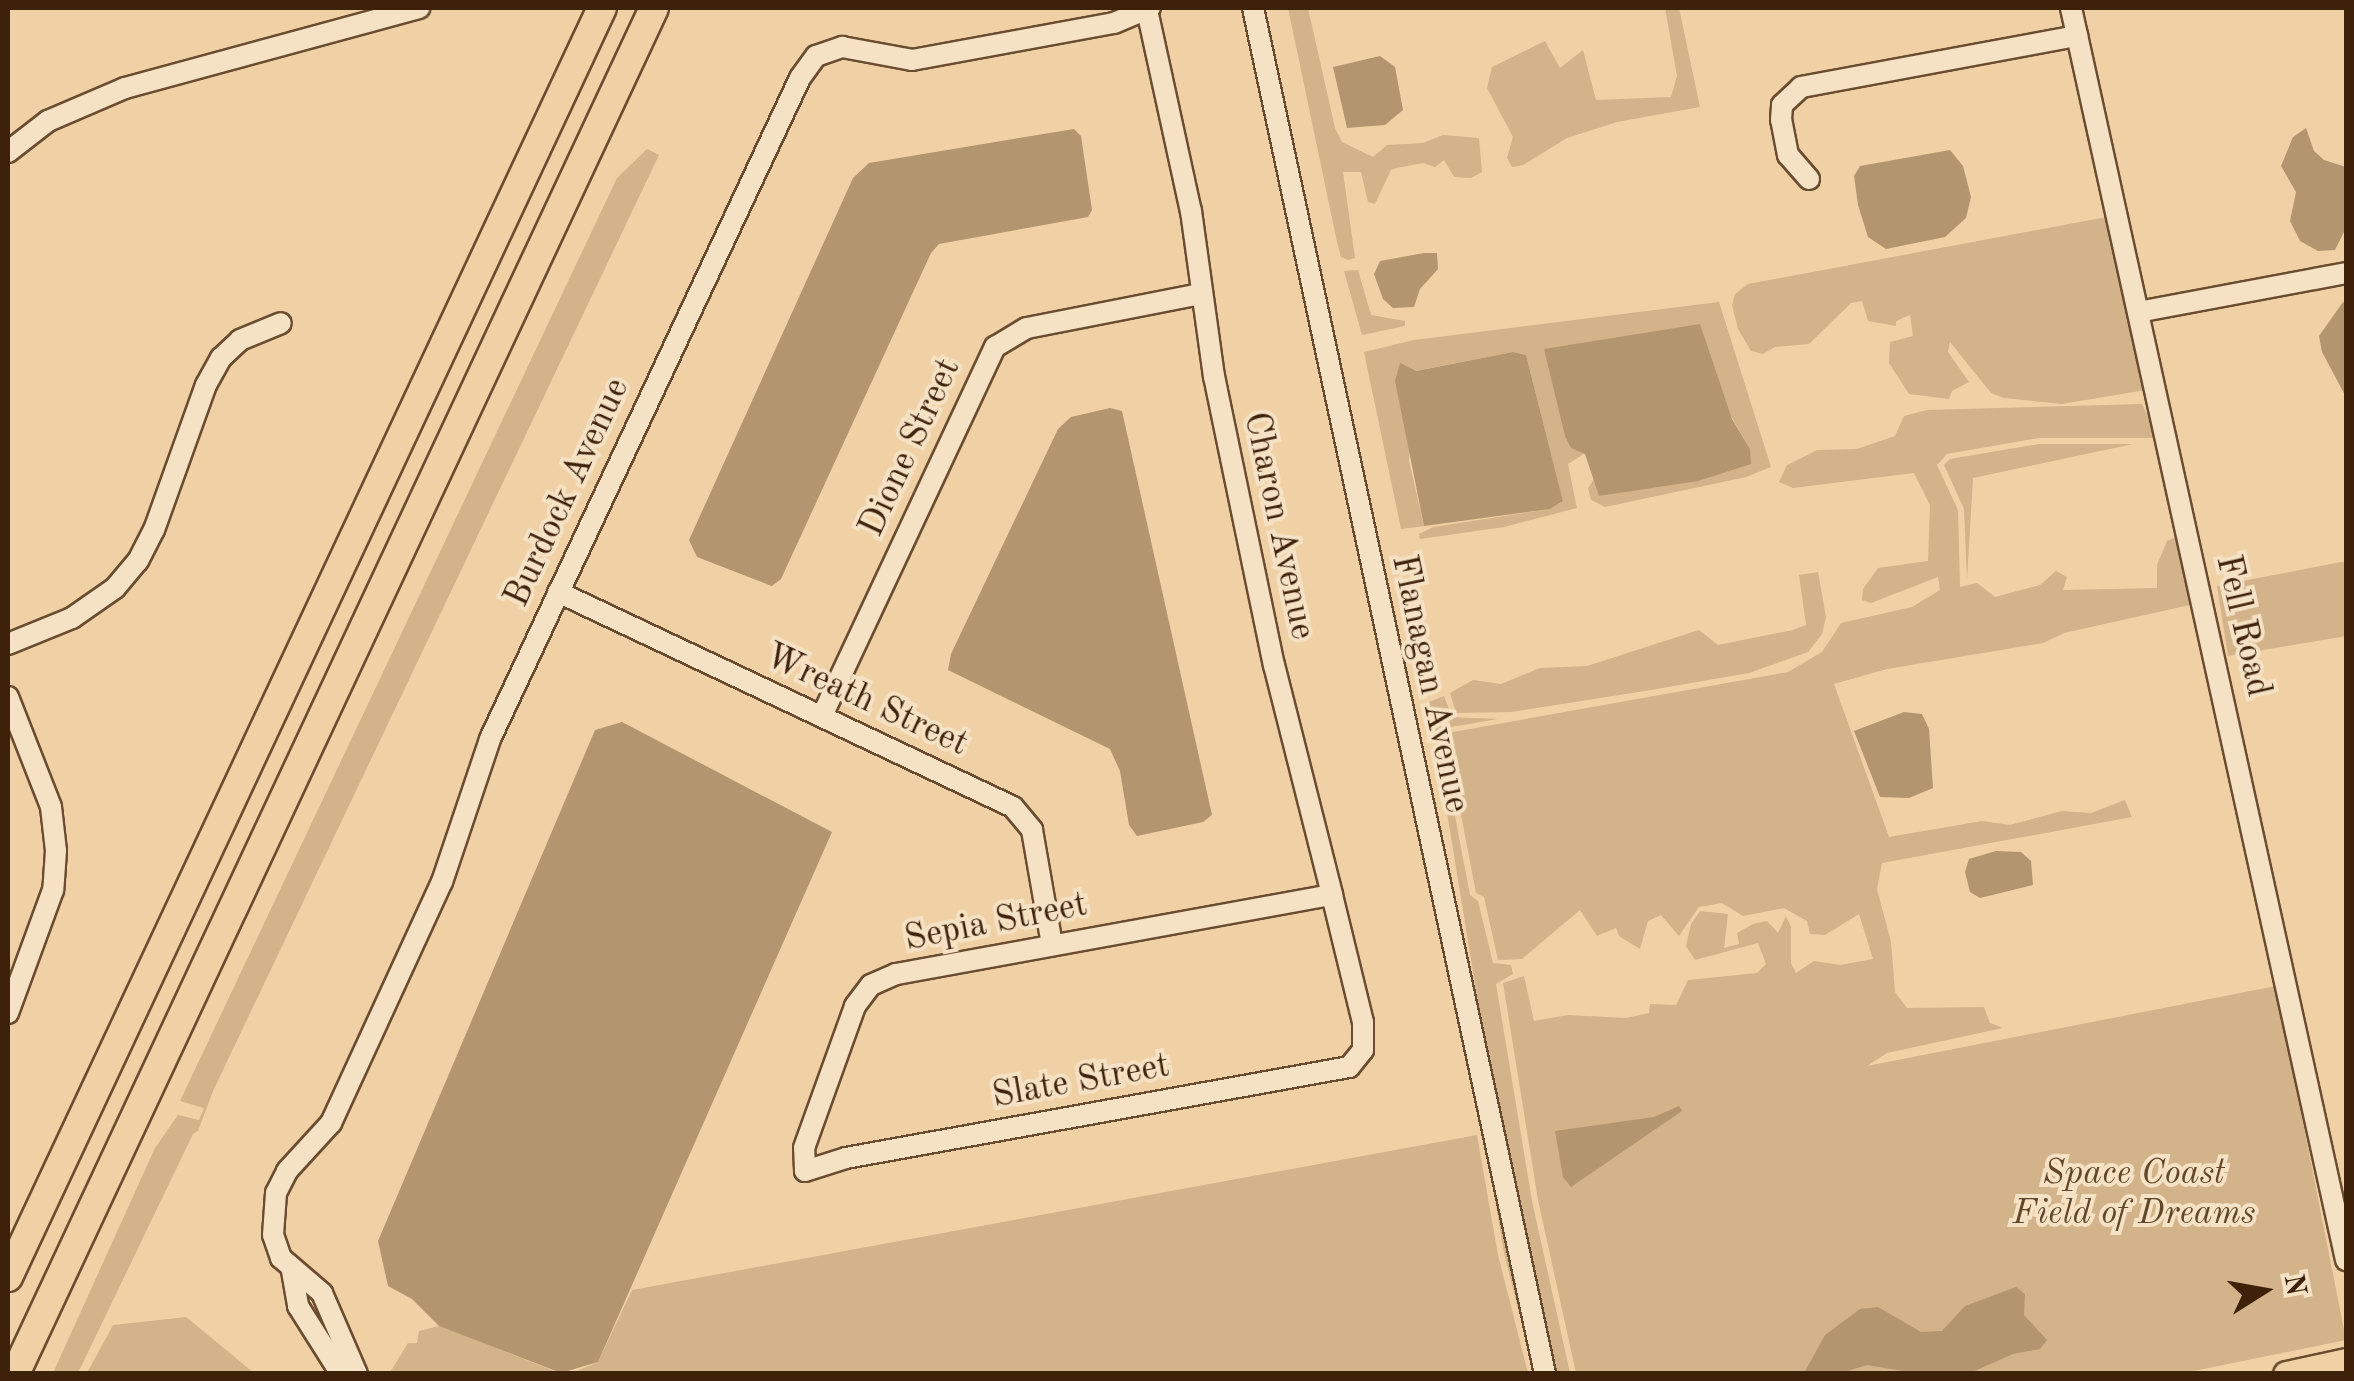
<!DOCTYPE html>
<style>
body{margin:0}
#map{position:relative;width:2354px;height:1381px;overflow:hidden;background:#f0d1a5;font-family:"Old Standard TT",serif}
div>[style]{position:absolute}
[style*='--x']{left:calc(var(--x)*1px);top:calc(var(--y)*1px);width:calc(var(--w)*1px);rotate:calc(var(--a)*1deg)}
.green>*{inset:0;background:#d2b38a}
.water>*{inset:0;background:#b39570}
.roads{filter:drop-shadow(2px 0 #6a4d30) drop-shadow(-2px 0 #6a4d30) drop-shadow(0 2px #6a4d30) drop-shadow(0 -2px #6a4d30)}
.minor>*{height:20px;margin:-10px;padding:0 10px;transform-origin:10px;border-radius:10px;background:#f5e1c4}
.major>*{height:25px;margin:-12.5px;padding:0 12.5px;transform-origin:12.5px;border-radius:12.5px;background:#f0d1a5}
.highway>*{height:28px;margin:-14px;padding:0 14px;transform-origin:14px;border-radius:14px;background:#f0d1a5}
span{translate:-50% -50%;white-space:nowrap;text-align:center;line-height:1.15;-webkit-text-stroke:8px #f5e1c4;paint-order:stroke}
.street-label{font-size:35px;color:#3d2109}
.park-label{font-size:35px;color:#624629;font-style:italic}
.frame{position:absolute;inset:0;border:10px solid #3d2109;pointer-events:none}
.north{position:absolute;left:2214px;top:1241px;width:100px;height:100px;-webkit-text-stroke:8px #f5e1c4;paint-order:stroke;rotate:79deg;font-size:28px;font-weight:700;line-height:40px;text-align:center;color:#3d2109}
.north::after{content:'';display:block;margin:auto;width:35px;height:45px;background:#3d2109;clip-path:polygon(50% 0,100% 100%,50% 72%,0 100%)}
</style>
<div id="map">
<div class="green">
<i style="clip-path:polygon(1288px 8px,1308px 8px,1335px 128px,1342px 142px,1373px 157px,1387px 145px,1423px 143px,1443px 135px,1479px 138px,1482px 172px,1471px 178px,1454px 177px,1444px 160px,1435px 167px,1423px 163px,1397px 168px,1391px 170px,1375px 204px,1368px 202px,1361px 172px,1343px 172px,1355px 258px,1348px 260px,1341px 257px,1337px 242px)"></i>
<i style="clip-path:polygon(1665px 8px,1679px 8px,1700px 107px,1617px 122px,1567px 138px,1523px 165px,1512px 167px,1507px 158px,1513px 137px,1487px 88px,1492px 67px,1545px 41px,1560px 68px,1583px 50px,1596px 100px,1671px 97px,1677px 76px)"></i>
<i style="clip-path:polygon(647px 149px,659px 155px,213px 1091px,198px 1131px,193px 1134px,78px 1373px,53px 1373px,155px 1148px,178px 1115px,199px 1120px,204px 1108px,180px 1101px,617px 178px)"></i>
<i style="clip-path:polygon(2112px 216px,2146px 390px,2062px 404px,2004px 398px,1991px 393px,1950px 342px,1948px 352px,1969px 382px,1952px 391px,1949px 399px,1909px 394px,1889px 363px,1890px 342px,1913px 336px,1910px 315px,1896px 321px,1896px 326px,1868px 321px,1862px 301px,1851px 303px,1809px 344px,1775px 347px,1763px 354px,1751px 351px,1738px 329px,1732px 305px,1735px 294px,1748px 284px)"></i>
<i style="clip-path:polygon(1358px 270px,1371px 315px,1405px 321px,1405px 326px,1362px 335px,1344px 271px)"></i>
<i style="clip-path:polygon(1719px 302px,1771px 467px,1746px 477px,1605px 507px,1591px 500px,1588px 488px,1594px 479px,1600px 496px,1750px 449px,1731px 416px,1705px 347px,1571px 448px,1585px 453px,1568px 464px,1577px 508px,1504px 527px,1420px 539px,1419px 534px,1433px 527px,1550px 509px,1563px 501px,1526px 355px,1513px 352px,1415px 371px,1409px 461px,1424px 526px,1401px 529px,1364px 352px,1414px 340px)"></i>
<i style="clip-path:polygon(2142px 404px,2158px 438px,2039px 438px,1947px 454px,1937px 465px,1958px 510px,1960px 587px,1977px 583px,1995px 597px,2040px 585px,2056px 571px,2067px 577px,2063px 590px,2157px 588px,2157px 565px,2167px 541px,2176px 537px,2190px 605px,2064px 633px,2043px 643px,1887px 669px,1834px 684px,1889px 837px,1982px 821px,2010px 825px,2062px 811px,2091px 813px,2125px 800px,2132px 817px,1882px 863px,1877px 889px,1891px 942px,1895px 992px,1907px 1008px,1984px 1007px,1990px 1023px,2003px 1028px,1887px 1053px,1867px 1066px,2276px 986px,2346px 1340px,2179px 1374px,1576px 1373px,1538px 1200px,1503px 983px,1524px 976px,1534px 1021px,1568px 1015px,1626px 1018px,1649px 1013px,1650px 1004px,1676px 1005px,1688px 980px,1757px 973px,1766px 964px,1758px 943px,1695px 960px,1686px 946px,1691px 924px,1700px 911px,1728px 914px,1724px 948px,1739px 944px,1737px 933px,1753px 924px,1767px 921px,1778px 933px,1786px 916px,1791px 927px,1791px 963px,1796px 973px,1814px 961px,1840px 965px,1873px 959px,1859px 914px,1825px 935px,1810px 934px,1807px 921px,1784px 908px,1743px 916px,1722px 903px,1699px 907px,1679px 936px,1661px 915px,1648px 921px,1640px 949px,1619px 936px,1616px 928px,1597px 936px,1580px 910px,1522px 959px,1498px 960px,1484px 897px,1476px 893px,1447px 741px,1453px 732px,1788px 672px,1822px 652px,1841px 623px,1912px 607px,1940px 590px,1938px 577px,1871px 603px,1862px 600px,1863px 589px,1878px 568px,1928px 561px,1930px 505px,1914px 473px,1793px 488px,1779px 482px,1787px 465px,1817px 450px,1857px 449px,1895px 436px,1904px 416px,1927px 410px)"></i>
<i style="clip-path:polygon(2039px 444px,2133px 444px,1973px 478px,1967px 580px,1964px 509px,1944px 465px,1950px 459px)"></i>
<i style="clip-path:polygon(2346px 561px,2346px 636px,2228px 656px,2217px 586px)"></i>
<i style="clip-path:polygon(1818px 572px,1826px 617px,1822px 634px,1808px 652px,1749px 673px,1645px 691px,1511px 712px,1456px 713px,1450px 693px,1473px 680px,1501px 684px,1540px 668px,1587px 666px,1699px 630px,1718px 645px,1793px 630px,1806px 625px,1799px 575px)"></i>
<i style="clip-path:polygon(1444px 696px,1452px 717px,1498px 719px,1451px 727px,1441px 742px,1470px 895px,1478px 901px,1493px 963px,1511px 965px,1513px 974px,1496px 984px,1532px 1201px,1570px 1373px,1534px 1373px,1504px 1253px,1485px 1140px,1496px 1113px,1429px 702px)"></i>
<i style="clip-path:polygon(1477px 1135px,1498px 1255px,1528px 1373px,570px 1374px,598px 1362px,632px 1290px)"></i>
<i style="clip-path:polygon(186px 1317px,254px 1373px,87px 1373px,113px 1325px)"></i>
<i style="clip-path:polygon(439px 1326px,469px 1337px,561px 1374px,389px 1374px,408px 1343px,417px 1343px,419px 1331px)"></i>
</div>
<div class="water">
<i style="clip-path:polygon(1380px 56px,1395px 67px,1403px 110px,1385px 125px,1347px 128px,1333px 67px)"></i>
<i style="clip-path:polygon(2306px 128px,2314px 151px,2324px 160px,2346px 167px,2346px 228px,2335px 250px,2318px 251px,2300px 241px,2290px 221px,2296px 192px,2281px 166px,2293px 137px)"></i>
<i style="clip-path:polygon(1074px 129px,1081px 136px,1092px 210px,1088px 217px,939px 244px,931px 253px,781px 579px,772px 586px,697px 557px,689px 540px,853px 178px,869px 163px)"></i>
<i style="clip-path:polygon(1950px 150px,1963px 166px,1971px 197px,1966px 218px,1945px 237px,1886px 249px,1868px 237px,1858px 205px,1854px 176px,1860px 166px)"></i>
<i style="clip-path:polygon(1424px 253px,1437px 253px,1438px 269px,1420px 289px,1414px 307px,1393px 308px,1383px 299px,1374px 274px,1380px 261px)"></i>
<i style="clip-path:polygon(2343px 302px,2346px 303px,2346px 397px,2322px 352px,2319px 336px)"></i>
<i style="clip-path:polygon(1700px 324px,1732px 419px,1750px 449px,1751px 464px,1698px 481px,1599px 496px,1585px 454px,1571px 448px,1565px 436px,1544px 349px)"></i>
<i style="clip-path:polygon(1513px 352px,1526px 355px,1563px 501px,1550px 509px,1424px 526px,1395px 381px,1400px 363px,1416px 371px)"></i>
<i style="clip-path:polygon(1110px 408px,1122px 411px,1212px 815px,1203px 822px,1137px 836px,1129px 825px,1120px 771px,1110px 749px,948px 670px,951px 654px,1058px 429px,1071px 417px)"></i>
<i style="clip-path:polygon(1904px 712px,1922px 714px,1929px 729px,1933px 788px,1909px 798px,1880px 797px,1854px 731px)"></i>
<i style="clip-path:polygon(622px 722px,832px 832px,598px 1362px,561px 1373px,439px 1326px,412px 1299px,388px 1286px,378px 1241px,595px 730px)"></i>
<i style="clip-path:polygon(1996px 851px,2021px 852px,2031px 861px,2033px 885px,1980px 898px,1970px 892px,1965px 872px,1969px 859px)"></i>
<i style="clip-path:polygon(1679px 1106px,1682px 1111px,1571px 1187px,1563px 1177px,1555px 1131px,1654px 1117px)"></i>
<i style="clip-path:polygon(2016px 1287px,2025px 1294px,2024px 1315px,2047px 1340px,2040px 1349px,2013px 1354px,1970px 1373px,1915px 1373px,1867px 1365px,1841px 1373px,1804px 1373px,1825px 1335px,1860px 1309px,1878px 1307px,1921px 1332px,1942px 1331px,1965px 1306px)"></i>
</div>
<div class="roads">
<div class="minor">
<i style="--x:1253;--y:8;--w:1397;--a:77.93"></i>
<i style="--x:2071;--y:8;--w:1282;--a:77.61"></i>
<i style="--x:1147;--y:10;--w:206;--a:77.7"></i>
<i style="--x:1191;--y:211;--w:167;--a:82.1"></i>
<i style="--x:1214;--y:376;--w:295;--a:78.3"></i>
<i style="--x:1274;--y:665;--w:237;--a:75.8"></i>
<i style="--x:1332;--y:895;--w:131;--a:76.3"></i>
<i style="--x:1363;--y:1022;--w:28;--a:90"></i>
<i style="--x:1363;--y:1050;--w:22;--a:129"></i>
<i style="--x:1349;--y:1067;--w:511;--a:169.75"></i>
<i style="--x:846;--y:1158;--w:43;--a:162.4"></i>
<i style="--x:805;--y:1171;--w:23;--a:-92"></i>
<i style="--x:804;--y:1148;--w:151;--a:-70.2"></i>
<i style="--x:855;--y:1006;--w:26;--a:-53"></i>
<i style="--x:871;--y:985;--w:27;--a:-24"></i>
<i style="--x:896;--y:974;--w:443;--a:-10.3"></i>
<i style="--x:8;--y:152;--w:51;--a:-37.8"></i>
<i style="--x:48;--y:121;--w:84;--a:-23.2"></i>
<i style="--x:125;--y:88;--w:305;--a:-15.2"></i>
<i style="--x:1809;--y:179;--w:32;--a:-131"></i>
<i style="--x:1788;--y:155;--w:36;--a:-101"></i>
<i style="--x:1781;--y:120;--w:15;--a:-86"></i>
<i style="--x:1782;--y:105;--w:26;--a:-43"></i>
<i style="--x:1801;--y:87;--w:281;--a:-10.5"></i>
<i style="--x:2138;--y:312;--w:212;--a:-10.6"></i>
<i style="--x:558;--y:592;--w:503;--a:25.29"></i>
<i style="--x:1013;--y:807;--w:30;--a:50"></i>
<i style="--x:1032;--y:830;--w:117;--a:80.1"></i>
<i style="--x:8;--y:644;--w:69;--a:-22.1"></i>
<i style="--x:72;--y:618;--w:52;--a:-34.9"></i>
<i style="--x:115;--y:588;--w:35;--a:-50"></i>
<i style="--x:138;--y:561;--w:35;--a:-63"></i>
<i style="--x:154;--y:530;--w:154;--a:-70.3"></i>
<i style="--x:206;--y:385;--w:31;--a:-61"></i>
<i style="--x:221;--y:358;--w:26;--a:-43"></i>
<i style="--x:240;--y:340;--w:44;--a:-22.5"></i>
<i style="--x:8;--y:697;--w:118;--a:68.6"></i>
<i style="--x:51;--y:807;--w:44;--a:83.5"></i>
<i style="--x:56;--y:851;--w:39;--a:94"></i>
<i style="--x:53;--y:890;--w:131;--a:110.1"></i>
<i style="--x:822;--y:716;--w:408;--a:-64.9"></i>
<i style="--x:995;--y:347;--w:37;--a:-31"></i>
<i style="--x:1027;--y:328;--w:176;--a:-11.1"></i>
<i style="--x:292;--y:1271;--w:36;--a:80"></i>
<i style="--x:298;--y:1306;--w:80;--a:57.7"></i>
<i style="--x:357;--y:1374;--w:88;--a:-113.4"></i>
<i style="--x:322;--y:1293;--w:54;--a:-139.5"></i>
<i style="--x:281;--y:1258;--w:24;--a:-109"></i>
<i style="--x:273;--y:1235;--w:42;--a:-85.9"></i>
<i style="--x:276;--y:1193;--w:25;--a:-63"></i>
<i style="--x:287;--y:1171;--w:65;--a:-47.5"></i>
<i style="--x:331;--y:1123;--w:265;--a:-65.3"></i>
<i style="--x:442;--y:882;--w:151;--a:-71.4"></i>
<i style="--x:490;--y:739;--w:730;--a:-64.87"></i>
<i style="--x:800;--y:78;--w:27;--a:-54"></i>
<i style="--x:816;--y:56;--w:28;--a:-19"></i>
<i style="--x:842;--y:47;--w:71;--a:10.5"></i>
<i style="--x:912;--y:60;--w:205;--a:-10.4"></i>
<i style="--x:1114;--y:23;--w:39;--a:-23"></i>
</div>
<div class="major">
<i style="--x:2286;--y:1374;--w:61;--a:-12.2"></i>
</div>
<div class="highway">
<i style="--x:8;--y:1277;--w:1401;--a:-64.92"></i>
<i style="--x:15;--y:1374;--w:1508;--a:-64.93"></i>
</div>
</div>
<div class="street-label">
<span style="left:911px;top:448px;rotate:-65deg">Dione Street</span>
<span style="left:568px;top:493px;rotate:-65deg">Burdock Avenue</span>
<span style="left:1278px;top:526px;rotate:78deg">Charon Avenue</span>
<span style="left:2242px;top:626px;rotate:77deg">Fell Road</span>
<span style="left:1429px;top:684px;rotate:78deg">Flanagan Avenue</span>
<span style="left:866px;top:701px;rotate:25deg">Wreath Street</span>
<span style="left:996px;top:923px;rotate:-11deg">Sepia Street</span>
<span style="left:1081px;top:1082px;rotate:-10deg">Slate Street</span>
</div>
<div class="park-label">
<span style="left:2134px;top:1194px">Space Coast<br>Field of Dreams</span>
</div>
<div class="frame"></div>
<div class="north">N</div>
</div>
